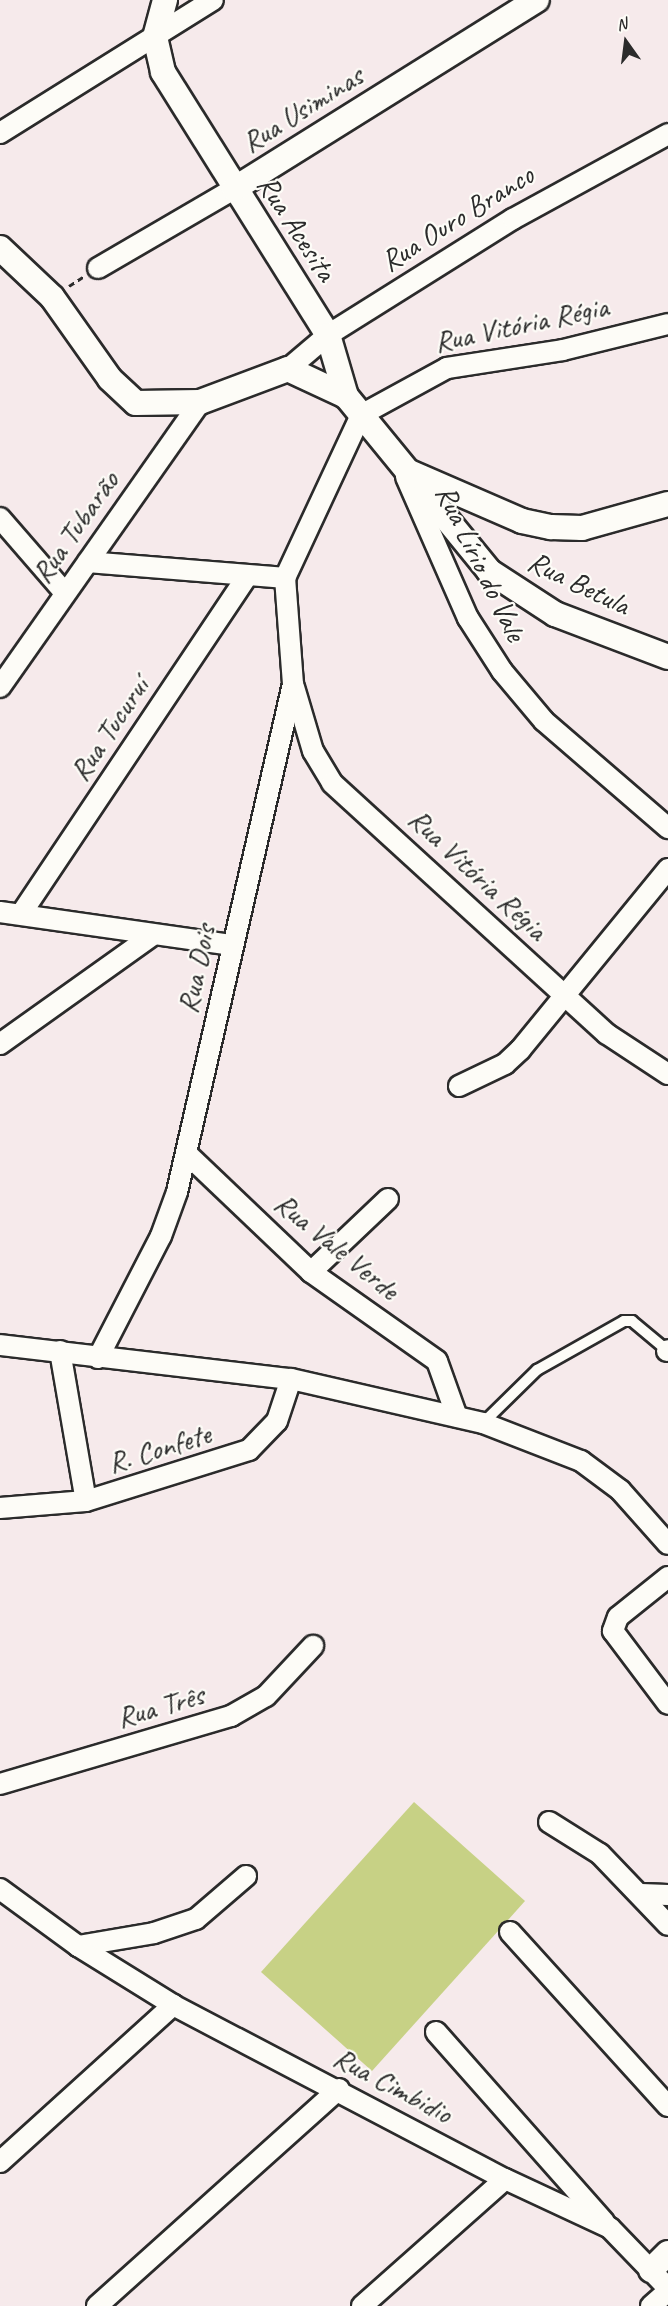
<!DOCTYPE html>
<meta charset="utf-8">
<style>
body{margin:0}
#map{position:relative;width:668px;height:2306px;overflow:hidden;background:#f6eaeb;font-family:Caveat,sans-serif}
div>[style]{position:absolute}
[style*='--x']{left:calc(var(--x)*1px);top:calc(var(--y)*1px);width:calc(var(--w)*1px);rotate:calc(var(--a)*1deg)}
.green>*{inset:0;background:#c7d185}
.path>*{height:3px;margin-top:-1.5px;transform-origin:0;background:repeating-linear-gradient(90deg,#2b2b2b 0 6px,transparent 0 10.5px)}
.roads{filter:drop-shadow(2px 0 #2b2b2b) drop-shadow(-2px 0 #2b2b2b) drop-shadow(0 2px #2b2b2b) drop-shadow(0 -2px #2b2b2b)}
.service>*{height:10px;margin:-5px;padding:0 5px;transform-origin:5px;border-radius:5px;background:#fdfcf7}
.minor>*{height:20px;margin:-10px;padding:0 10px;transform-origin:10px;border-radius:10px;background:#fdfcf7}
.tertiary>*{height:24px;margin:-12px;padding:0 12px;transform-origin:12px;border-radius:12px;background:#fdfcf7}
span{translate:-50% -50%;white-space:nowrap;text-align:center;line-height:1.15;-webkit-text-stroke:4.5px #fdfcf7;paint-order:stroke}
.street-label{font-size:30px;color:#2b2b2b}
.north{position:absolute;left:596px;top:12px;width:60px;height:60px;-webkit-text-stroke:4px #fdfcf7;paint-order:stroke;rotate:346deg;font-size:16px;font-weight:700;line-height:24px;text-align:center;color:#2b2b2b}
.north::after{content:'';display:block;margin:auto;width:21px;height:27px;background:#2b2b2b;clip-path:polygon(50% 0,100% 100%,50% 72%,0 100%)}
</style>
<div id="map">
<div class="green">
<i style="clip-path:polygon(414px 1802px,525px 1901px,372px 2071px,261px 1972px)"></i>
</div>
<div class="path">
<i style="--x:69;--y:286;--w:17;--a:-33"></i>
</div>
<div class="roads">
<div class="service">
<i style="--x:483;--y:1423;--w:76;--a:-44.5"></i>
<i style="--x:537;--y:1370;--w:100;--a:-29.4"></i>
<i style="--x:624;--y:1321;--w:8;--a:0"></i>
<i style="--x:632;--y:1321;--w:47;--a:39.8"></i>
</div>
<div class="minor">
<i style="--x:0;--y:133;--w:251;--a:-32"></i>
<i style="--x:98;--y:268;--w:157;--a:-30.2"></i>
<i style="--x:288;--y:369;--w:52;--a:-40.4"></i>
<i style="--x:328;--y:335;--w:218;--a:-32.1"></i>
<i style="--x:513;--y:219;--w:177;--a:-28.7"></i>
<i style="--x:406;--y:477;--w:154;--a:66.3"></i>
<i style="--x:468;--y:618;--w:63;--a:57.3"></i>
<i style="--x:502;--y:671;--w:65;--a:50"></i>
<i style="--x:544;--y:721;--w:164;--a:40.8"></i>
<i style="--x:0;--y:518;--w:99;--a:49.1"></i>
<i style="--x:88;--y:562;--w:198;--a:4.6"></i>
<i style="--x:0;--y:687;--w:348;--a:-54.9"></i>
<i style="--x:294;--y:687;--w:67;--a:73.5"></i>
<i style="--x:313;--y:751;--w:37;--a:59"></i>
<i style="--x:332;--y:783;--w:372;--a:42.4"></i>
<i style="--x:607;--y:1034;--w:73;--a:33.3"></i>
<i style="--x:0;--y:912;--w:233;--a:8.1"></i>
<i style="--x:21;--y:914;--w:404;--a:-56.2"></i>
<i style="--x:0;--y:1044;--w:188;--a:-35.5"></i>
<i style="--x:459;--y:1086;--w:51;--a:-25.6"></i>
<i style="--x:505;--y:1064;--w:21;--a:-43"></i>
<i style="--x:520;--y:1050;--w:234;--a:-50.7"></i>
<i style="--x:187;--y:1154;--w:171;--a:43.6"></i>
<i style="--x:311;--y:1272;--w:154;--a:35.2"></i>
<i style="--x:437;--y:1361;--w:59;--a:70.3"></i>
<i style="--x:311;--y:1272;--w:106;--a:-43.5"></i>
<i style="--x:0;--y:1345;--w:293;--a:6.7"></i>
<i style="--x:291;--y:1379;--w:197;--a:12.9"></i>
<i style="--x:483;--y:1423;--w:105;--a:21.2"></i>
<i style="--x:581;--y:1461;--w:49;--a:36.6"></i>
<i style="--x:620;--y:1490;--w:72;--a:48.4"></i>
<i style="--x:60;--y:1351;--w:152;--a:80.2"></i>
<i style="--x:667;--y:1351;--w:1;--a:-45"></i>
<i style="--x:98;--y:1358;--w:137;--a:-62.7"></i>
<i style="--x:161;--y:1236;--w:47;--a:-70"></i>
<i style="--x:177;--y:1192;--w:521;--a:-77.14"></i>
<i style="--x:293;--y:684;--w:106;--a:-94.3"></i>
<i style="--x:285;--y:578;--w:180;--a:-65"></i>
<i style="--x:361;--y:415;--w:98;--a:-28.7"></i>
<i style="--x:447;--y:368;--w:117;--a:-8.8"></i>
<i style="--x:563;--y:350;--w:108;--a:-13.9"></i>
<i style="--x:0;--y:1508;--w:86;--a:-4.7"></i>
<i style="--x:86;--y:1501;--w:171;--a:-17.4"></i>
<i style="--x:249;--y:1450;--w:40;--a:-46"></i>
<i style="--x:277;--y:1421;--w:44;--a:-71.6"></i>
<i style="--x:668;--y:1577;--w:64;--a:141.3"></i>
<i style="--x:618;--y:1617;--w:15;--a:110"></i>
<i style="--x:613;--y:1631;--w:91;--a:53"></i>
<i style="--x:0;--y:1784;--w:241;--a:-16.4"></i>
<i style="--x:231;--y:1716;--w:40;--a:-29.7"></i>
<i style="--x:266;--y:1696;--w:69;--a:-46.8"></i>
<i style="--x:549;--y:1822;--w:60;--a:32.1"></i>
<i style="--x:600;--y:1854;--w:98;--a:46.2"></i>
<i style="--x:0;--y:1889;--w:97;--a:36.2"></i>
<i style="--x:78;--y:1946;--w:77;--a:-9.7"></i>
<i style="--x:154;--y:1933;--w:44;--a:-18.4"></i>
<i style="--x:196;--y:1919;--w:66;--a:-40.7"></i>
<i style="--x:641;--y:1894;--w:27;--a:2"></i>
<i style="--x:510;--y:1932;--w:235;--a:47.8"></i>
<i style="--x:78;--y:1946;--w:112;--a:31.8"></i>
<i style="--x:173;--y:2005;--w:375;--a:27.7"></i>
<i style="--x:505;--y:2179;--w:116;--a:25"></i>
<i style="--x:610;--y:2228;--w:83;--a:46"></i>
<i style="--x:436;--y:2032;--w:254;--a:48.5"></i>
<i style="--x:0;--y:2162;--w:234;--a:-42.2"></i>
<i style="--x:97;--y:2306;--w:325;--a:-41.9"></i>
<i style="--x:362;--y:2306;--w:191;--a:-41.6"></i>
<i style="--x:651;--y:2306;--w:23;--a:-41"></i>
</div>
<div class="tertiary">
<i style="--x:165;--y:0;--w:38;--a:105"></i>
<i style="--x:155;--y:37;--w:36;--a:77"></i>
<i style="--x:163;--y:72;--w:310;--a:57.9"></i>
<i style="--x:328;--y:335;--w:64;--a:73.6"></i>
<i style="--x:346;--y:396;--w:226;--a:50.7"></i>
<i style="--x:489;--y:571;--w:79;--a:33.1"></i>
<i style="--x:555;--y:614;--w:121;--a:20.8"></i>
<i style="--x:234;--y:189;--w:357;--a:-32"></i>
<i style="--x:0;--y:248;--w:71;--a:43.3"></i>
<i style="--x:52;--y:297;--w:100;--a:54.7"></i>
<i style="--x:110;--y:379;--w:35;--a:43"></i>
<i style="--x:136;--y:403;--w:64;--a:-0.9"></i>
<i style="--x:200;--y:402;--w:94;--a:-20.6"></i>
<i style="--x:288;--y:369;--w:64;--a:25"></i>
<i style="--x:407;--y:471;--w:125;--a:23.5"></i>
<i style="--x:522;--y:521;--w:30;--a:12"></i>
<i style="--x:551;--y:527;--w:31;--a:2"></i>
<i style="--x:582;--y:528;--w:89;--a:-15.6"></i>
<i style="--x:651;--y:2270;--w:24;--a:-45"></i>
</div>
</div>
<div class="street-label">
<span style="left:302px;top:109px;rotate:-32deg">Rua Usiminas</span>
<span style="left:457px;top:218px;rotate:-32deg">Rua Ouro Branco</span>
<span style="left:297px;top:228px;rotate:57deg">Rua Acesita</span>
<span style="left:521px;top:324px;rotate:-12deg">Rua Vitória Régia</span>
<span style="left:75px;top:527px;rotate:-55deg">Rua Tubarão</span>
<span style="left:481px;top:563px;rotate:64deg">Rua Lírio do Vale</span>
<span style="left:579px;top:583px;rotate:26deg">Rua Betula</span>
<span style="left:109px;top:729px;rotate:-56deg">Rua Tucuruí</span>
<span style="left:478px;top:874px;rotate:43deg">Rua Vitória Régia</span>
<span style="left:196px;top:969px;rotate:-78deg">Rua Dois</span>
<span style="left:337px;top:1246px;rotate:39deg">Rua Vale Verde</span>
<span style="left:159px;top:1448px;rotate:-17deg">R. Confete</span>
<span style="left:160px;top:1706px;rotate:-16deg">Rua Três</span>
<span style="left:393px;top:2085px;rotate:28deg">Rua Cimbidio</span>
</div>
<div class="north">N</div>
</div>
